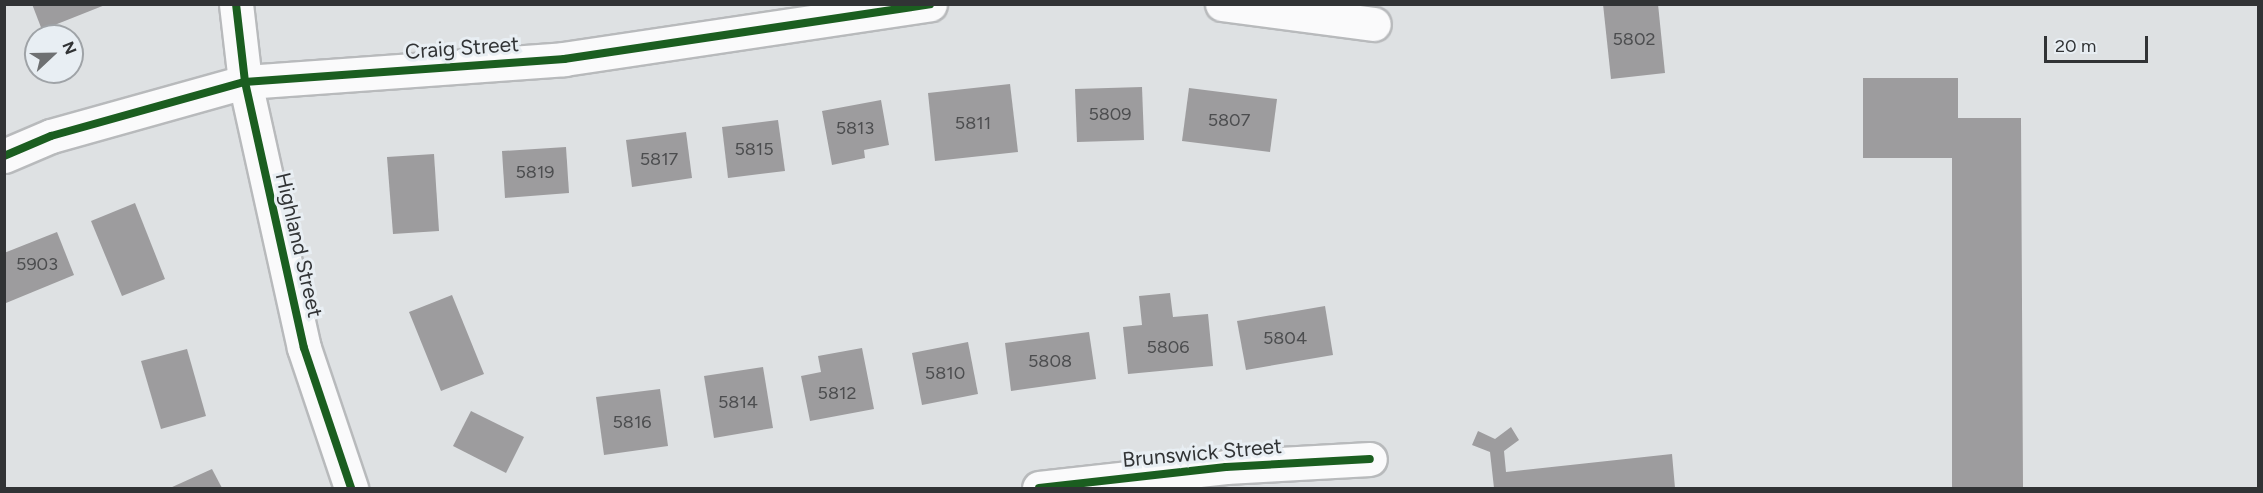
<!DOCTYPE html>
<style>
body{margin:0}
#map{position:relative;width:2263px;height:493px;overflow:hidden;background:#dee1e3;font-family:Figtree,sans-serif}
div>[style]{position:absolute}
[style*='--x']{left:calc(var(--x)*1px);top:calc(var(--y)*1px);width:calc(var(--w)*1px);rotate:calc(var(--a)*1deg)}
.building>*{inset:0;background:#9d9c9e}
.roads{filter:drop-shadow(2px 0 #b8babc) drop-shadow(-2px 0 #b8babc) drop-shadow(0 2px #b8babc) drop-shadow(0 -2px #b8babc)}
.minor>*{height:33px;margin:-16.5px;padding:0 16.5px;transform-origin:16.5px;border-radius:16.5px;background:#fafafb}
.tertiary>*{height:33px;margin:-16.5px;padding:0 16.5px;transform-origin:16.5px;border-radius:16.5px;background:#fafafb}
.cycleway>*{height:8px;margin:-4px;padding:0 4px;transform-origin:4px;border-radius:4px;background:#1b5e20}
span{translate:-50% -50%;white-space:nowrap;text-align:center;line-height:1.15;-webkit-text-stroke:6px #e8eef3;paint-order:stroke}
.number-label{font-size:18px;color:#4c4d4f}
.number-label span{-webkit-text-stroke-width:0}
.street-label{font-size:21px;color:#313335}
.frame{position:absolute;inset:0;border:6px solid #313335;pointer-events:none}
.north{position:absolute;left:24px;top:24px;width:60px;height:60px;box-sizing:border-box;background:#e8eef3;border:2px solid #9fa3a7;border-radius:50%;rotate:68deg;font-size:16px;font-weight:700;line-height:24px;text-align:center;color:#313335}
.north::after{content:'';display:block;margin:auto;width:21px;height:27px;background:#6e7072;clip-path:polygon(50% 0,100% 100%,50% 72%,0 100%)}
.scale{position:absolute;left:2044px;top:36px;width:104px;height:27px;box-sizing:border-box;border:3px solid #313335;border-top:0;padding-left:8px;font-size:18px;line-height:21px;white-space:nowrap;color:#313335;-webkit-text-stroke:4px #e8eef3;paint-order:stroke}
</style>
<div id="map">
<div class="building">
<i style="clip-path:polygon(32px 4px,105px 4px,105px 5px,42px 30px)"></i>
<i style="clip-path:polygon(1603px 4px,1658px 4px,1665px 73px,1611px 79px)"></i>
<i style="clip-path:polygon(1863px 78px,1958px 78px,1958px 118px,2021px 118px,2023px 488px,1952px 488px,1952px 158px,1863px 158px)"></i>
<i style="clip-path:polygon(1010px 84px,1018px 152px,935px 161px,928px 93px)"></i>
<i style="clip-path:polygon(1142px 87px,1144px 140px,1077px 142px,1075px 89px)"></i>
<i style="clip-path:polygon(1189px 88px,1277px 99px,1270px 152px,1182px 141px)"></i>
<i style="clip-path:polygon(881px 100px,889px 145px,864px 150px,865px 158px,832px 165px,822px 111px)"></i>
<i style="clip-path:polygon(778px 120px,785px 171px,728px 178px,722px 127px)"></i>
<i style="clip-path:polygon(686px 132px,692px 178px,632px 187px,626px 140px)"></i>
<i style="clip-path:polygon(566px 147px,569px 193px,505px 198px,502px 151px)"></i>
<i style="clip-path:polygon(434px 154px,439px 231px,393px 234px,387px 157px)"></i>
<i style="clip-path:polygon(135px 203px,165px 279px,122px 296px,91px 221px)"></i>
<i style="clip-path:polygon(57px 232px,74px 275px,6px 303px,4px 253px)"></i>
<i style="clip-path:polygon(1170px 293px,1173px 317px,1208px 314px,1213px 366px,1128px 374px,1123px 327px,1142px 325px,1139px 296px)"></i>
<i style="clip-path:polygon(452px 295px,484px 374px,441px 391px,409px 312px)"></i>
<i style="clip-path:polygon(1325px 306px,1333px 355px,1246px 370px,1237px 321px)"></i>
<i style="clip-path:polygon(1089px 332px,1096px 379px,1011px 391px,1005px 343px)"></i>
<i style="clip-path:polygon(968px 342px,978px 394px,922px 405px,912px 353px)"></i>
<i style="clip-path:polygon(862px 348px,874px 409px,810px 421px,801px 376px,821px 372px,818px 356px)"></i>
<i style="clip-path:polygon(187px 349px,206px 416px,161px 429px,141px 361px)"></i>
<i style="clip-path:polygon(763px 367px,773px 428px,714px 438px,704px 376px)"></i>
<i style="clip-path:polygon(660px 389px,668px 446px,604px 455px,596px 397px)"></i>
<i style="clip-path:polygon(471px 411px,524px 437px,506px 473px,453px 446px)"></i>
<i style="clip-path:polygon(1511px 427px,1519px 440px,1504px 451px,1506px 472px,1672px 454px,1675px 488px,1494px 488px,1490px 452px,1472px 445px,1478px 431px,1495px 439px)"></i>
<i style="clip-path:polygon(212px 469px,222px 488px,170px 488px)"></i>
</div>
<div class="roads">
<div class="minor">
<i style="--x:1222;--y:4;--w:153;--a:7.5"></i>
<i style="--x:4;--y:156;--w:51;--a:-23.1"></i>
<i style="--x:51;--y:136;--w:201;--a:-15.6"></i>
<i style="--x:245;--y:82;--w:320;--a:-4.1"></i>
<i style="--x:564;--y:59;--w:370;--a:-8.5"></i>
<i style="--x:1039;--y:488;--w:188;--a:-6.4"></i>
<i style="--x:1226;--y:467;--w:144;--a:-3.2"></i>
</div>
<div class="tertiary">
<i style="--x:236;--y:4;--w:79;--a:83.4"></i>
<i style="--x:245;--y:82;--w:272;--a:77.5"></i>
<i style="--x:304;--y:348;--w:148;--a:71.4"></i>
</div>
</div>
<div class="cycleway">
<i style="--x:236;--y:4;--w:79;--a:83.4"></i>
<i style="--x:245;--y:82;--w:272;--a:77.5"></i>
<i style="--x:304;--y:348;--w:148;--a:71.4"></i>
<i style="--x:4;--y:156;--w:51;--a:-23.1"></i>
<i style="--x:51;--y:136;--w:201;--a:-15.6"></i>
<i style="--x:245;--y:82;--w:320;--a:-4.1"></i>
<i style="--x:564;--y:59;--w:370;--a:-8.5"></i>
<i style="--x:1039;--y:488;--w:188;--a:-6.4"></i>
<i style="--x:1226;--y:467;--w:144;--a:-3.2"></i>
</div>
<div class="number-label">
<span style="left:1634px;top:39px">5802</span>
<span style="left:1110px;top:114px">5809</span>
<span style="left:1229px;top:120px">5807</span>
<span style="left:973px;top:123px">5811</span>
<span style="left:855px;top:128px">5813</span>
<span style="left:754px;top:149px">5815</span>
<span style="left:659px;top:159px">5817</span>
<span style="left:535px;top:172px">5819</span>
<span style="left:37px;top:264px">5903</span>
<span style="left:1285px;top:338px">5804</span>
<span style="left:1168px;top:347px">5806</span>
<span style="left:1050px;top:361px">5808</span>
<span style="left:945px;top:373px">5810</span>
<span style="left:837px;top:393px">5812</span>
<span style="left:738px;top:402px">5814</span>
<span style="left:632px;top:422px">5816</span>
</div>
<div class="street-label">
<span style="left:462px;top:48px;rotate:-4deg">Craig Street</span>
<span style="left:299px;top:245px;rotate:77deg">Highland Street</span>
<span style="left:1202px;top:453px;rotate:-5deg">Brunswick Street</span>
</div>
<div class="frame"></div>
<div class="north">N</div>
<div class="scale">20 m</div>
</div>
